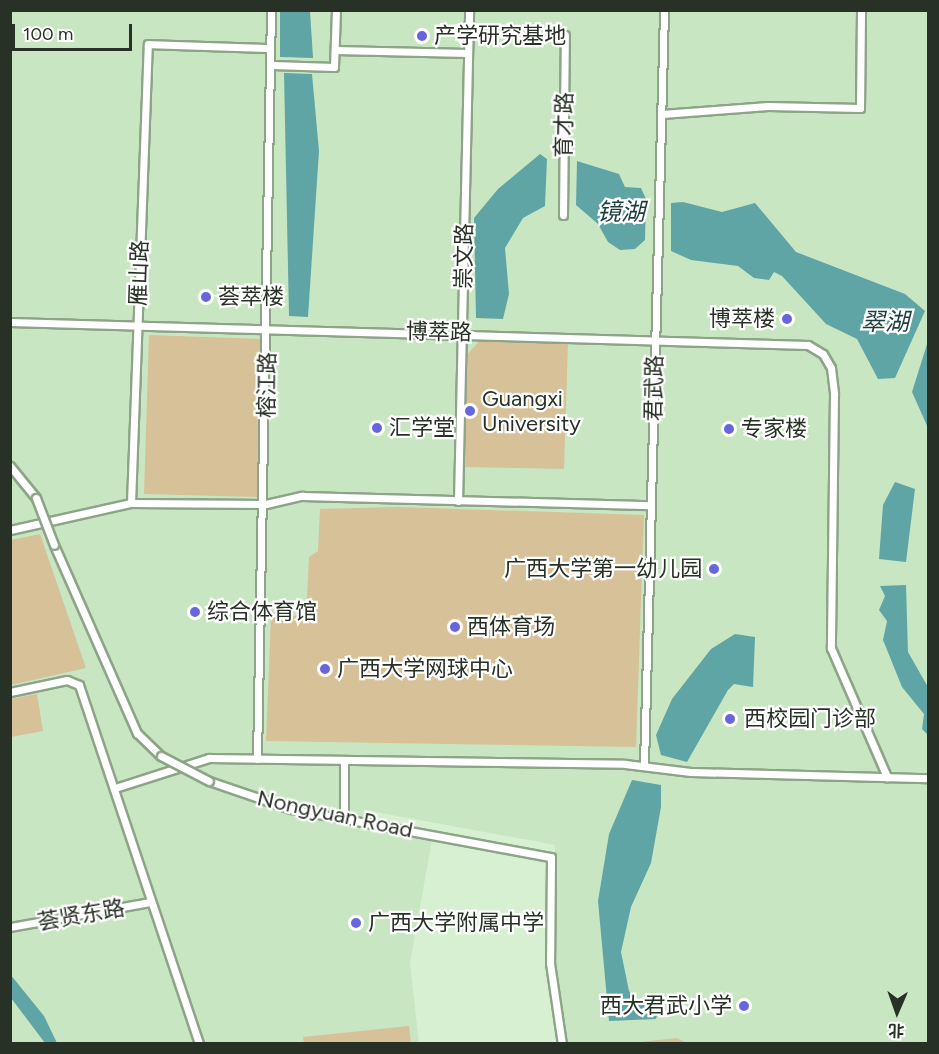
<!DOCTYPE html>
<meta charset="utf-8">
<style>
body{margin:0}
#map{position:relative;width:939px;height:1054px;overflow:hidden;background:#d8f0d2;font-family:Figtree,"Noto Sans SC",sans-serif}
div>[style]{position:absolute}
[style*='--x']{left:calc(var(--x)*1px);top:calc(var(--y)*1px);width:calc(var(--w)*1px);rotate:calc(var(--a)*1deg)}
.built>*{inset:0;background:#c9e6c2}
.green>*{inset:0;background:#d6c199}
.water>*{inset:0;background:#60a5a5}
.roads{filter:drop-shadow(2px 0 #8da488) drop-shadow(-2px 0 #8da488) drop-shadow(0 2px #8da488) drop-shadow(0 -2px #8da488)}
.street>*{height:7px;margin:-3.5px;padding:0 3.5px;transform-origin:3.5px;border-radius:3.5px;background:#fff}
.bridges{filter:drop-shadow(2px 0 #8da488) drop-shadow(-2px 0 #8da488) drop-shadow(0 2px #8da488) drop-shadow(0 -2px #8da488)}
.street-bridge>*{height:7px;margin:-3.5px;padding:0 3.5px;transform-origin:3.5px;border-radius:3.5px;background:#fff}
.dots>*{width:16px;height:16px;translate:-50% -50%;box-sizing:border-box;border:3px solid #fff;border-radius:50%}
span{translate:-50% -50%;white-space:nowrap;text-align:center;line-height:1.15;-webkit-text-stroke:4.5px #fff;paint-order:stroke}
.poi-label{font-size:22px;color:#283126}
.left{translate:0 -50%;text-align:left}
.right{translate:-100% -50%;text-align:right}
.street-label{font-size:22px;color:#283126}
.water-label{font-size:24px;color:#1c3e3f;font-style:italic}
.frame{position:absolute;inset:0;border:12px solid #283126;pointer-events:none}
.north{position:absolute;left:867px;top:982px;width:60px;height:60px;-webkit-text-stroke:4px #fff;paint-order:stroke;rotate:182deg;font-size:16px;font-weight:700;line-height:24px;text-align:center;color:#283126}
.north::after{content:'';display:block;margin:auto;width:21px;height:27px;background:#283126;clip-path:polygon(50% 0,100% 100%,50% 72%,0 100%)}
.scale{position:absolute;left:12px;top:24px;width:120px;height:27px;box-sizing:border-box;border:3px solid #283126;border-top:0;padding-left:8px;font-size:18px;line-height:21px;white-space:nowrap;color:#283126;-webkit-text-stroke:4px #fff;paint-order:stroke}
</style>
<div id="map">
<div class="built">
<i style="clip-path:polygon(10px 11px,928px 11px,928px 1043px,565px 1043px,553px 962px,555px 845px,370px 811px,367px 829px,432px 840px,410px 963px,419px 1043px,11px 1043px)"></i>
</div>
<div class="green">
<i style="clip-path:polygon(149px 335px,263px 339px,258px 497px,144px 494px)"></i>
<i style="clip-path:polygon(480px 340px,568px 340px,564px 469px,465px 467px,467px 355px)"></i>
<i style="clip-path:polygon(397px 507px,644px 515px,636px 747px,266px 741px,271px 615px,306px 616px,309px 557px,318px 551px,320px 509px)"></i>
<i style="clip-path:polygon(40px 534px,86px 668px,11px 685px,11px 540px)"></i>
<i style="clip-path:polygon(37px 694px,43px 731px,11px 737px,11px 699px)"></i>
<i style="clip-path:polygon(409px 1026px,411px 1043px,304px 1043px,303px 1037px)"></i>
<i style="clip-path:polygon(677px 1038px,687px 1043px,637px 1043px,640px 1042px)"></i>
</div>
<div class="water">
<i style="clip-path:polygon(280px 11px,310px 11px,313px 58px,280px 57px)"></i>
<i style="clip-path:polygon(284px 73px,312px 74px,319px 151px,308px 317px,289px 316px)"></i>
<i style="clip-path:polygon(540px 154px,547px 159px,545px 206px,523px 218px,505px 248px,509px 294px,503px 319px,476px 318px,474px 218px,498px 189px)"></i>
<i style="clip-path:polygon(577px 161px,619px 174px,625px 187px,641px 188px,646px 199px,645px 240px,635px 249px,620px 250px,608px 242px,598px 224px,576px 205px)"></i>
<i style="clip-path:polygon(683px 202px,722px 212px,755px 203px,796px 252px,905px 294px,925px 311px,895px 378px,878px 379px,857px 339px,826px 324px,782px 276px,774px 272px,769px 280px,754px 278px,738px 266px,691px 260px,671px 251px,671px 203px)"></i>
<i style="clip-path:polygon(928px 341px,928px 428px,912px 392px)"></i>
<i style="clip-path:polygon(895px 482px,915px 489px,906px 562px,879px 559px,883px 505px)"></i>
<i style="clip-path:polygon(906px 585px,908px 652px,928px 687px,928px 735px,922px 729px,924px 714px,902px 687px,883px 640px,887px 621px,879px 610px,885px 596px,880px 586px)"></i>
<i style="clip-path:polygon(735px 634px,755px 637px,753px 687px,734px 684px,728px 690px,687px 762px,661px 755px,656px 735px,672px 699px,711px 649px)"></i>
<i style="clip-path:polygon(632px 780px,661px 785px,661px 807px,651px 863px,631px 907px,621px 952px,629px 991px,642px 1005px,660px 1006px,656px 1019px,609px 1021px,598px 901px,609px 834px)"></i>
<i style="clip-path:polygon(10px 974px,44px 1016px,57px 1043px,45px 1043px,11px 998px)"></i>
</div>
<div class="roads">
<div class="street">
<i style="--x:335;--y:50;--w:133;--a:1.3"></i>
<i style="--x:272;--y:65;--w:62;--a:1.8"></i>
<i style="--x:334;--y:67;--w:57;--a:-88"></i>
<i style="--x:662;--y:114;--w:106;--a:-4.3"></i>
<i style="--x:768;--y:106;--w:92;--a:1.2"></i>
<i style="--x:860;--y:108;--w:98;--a:-89.4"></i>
<i style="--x:563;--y:215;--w:180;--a:-89.4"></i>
<i style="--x:10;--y:322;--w:798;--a:1.65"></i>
<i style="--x:808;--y:345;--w:17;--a:31"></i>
<i style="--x:823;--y:354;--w:16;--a:60"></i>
<i style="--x:831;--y:368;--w:26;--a:83"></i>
<i style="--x:834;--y:394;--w:254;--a:90.7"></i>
<i style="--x:831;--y:648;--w:141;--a:66.5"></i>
<i style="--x:10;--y:466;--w:41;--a:50.9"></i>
<i style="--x:458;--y:501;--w:491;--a:-88.7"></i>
<i style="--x:131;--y:503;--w:459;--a:-87.9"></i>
<i style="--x:148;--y:44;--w:122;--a:1.9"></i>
<i style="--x:10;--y:530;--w:124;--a:-12.6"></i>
<i style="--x:131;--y:503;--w:135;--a:0.4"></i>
<i style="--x:266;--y:504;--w:37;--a:-13"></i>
<i style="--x:302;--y:496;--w:349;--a:1.5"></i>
<i style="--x:54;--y:545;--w:206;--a:66.2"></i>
<i style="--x:137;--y:733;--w:33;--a:44"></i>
<i style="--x:10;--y:692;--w:58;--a:-11.9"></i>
<i style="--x:67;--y:680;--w:13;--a:23"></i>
<i style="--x:79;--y:685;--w:379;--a:71.5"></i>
<i style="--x:257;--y:759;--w:749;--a:-88.93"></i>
<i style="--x:344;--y:760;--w:58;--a:90"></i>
<i style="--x:644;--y:765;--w:755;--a:-88.48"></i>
<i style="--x:209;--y:781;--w:87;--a:18.9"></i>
<i style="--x:291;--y:809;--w:264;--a:10.5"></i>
<i style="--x:551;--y:857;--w:106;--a:90.5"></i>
<i style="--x:550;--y:963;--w:82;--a:81.6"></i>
<i style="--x:115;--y:788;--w:99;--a:-17.7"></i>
<i style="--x:209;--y:758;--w:416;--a:0.8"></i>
<i style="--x:625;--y:764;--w:66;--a:6.9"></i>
<i style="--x:691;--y:772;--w:237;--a:1.5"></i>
<i style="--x:10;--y:927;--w:143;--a:-10.1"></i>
</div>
</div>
<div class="bridges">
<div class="street-bridge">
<i style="--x:36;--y:498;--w:50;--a:69"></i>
<i style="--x:161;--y:756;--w:54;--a:27.5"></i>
</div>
</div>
<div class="dots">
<i style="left:422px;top:36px;background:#6866df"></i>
<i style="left:206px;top:297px;background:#6866df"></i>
<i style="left:787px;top:319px;background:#6866df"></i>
<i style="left:470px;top:411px;background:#6866df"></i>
<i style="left:377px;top:428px;background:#6866df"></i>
<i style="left:729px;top:429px;background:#6866df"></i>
<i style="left:714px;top:569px;background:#6866df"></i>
<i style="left:195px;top:612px;background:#6866df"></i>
<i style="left:455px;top:627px;background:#6866df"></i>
<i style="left:325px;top:669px;background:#6866df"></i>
<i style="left:730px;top:719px;background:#6866df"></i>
<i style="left:356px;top:923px;background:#6866df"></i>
<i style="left:744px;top:1006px;background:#6866df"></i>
</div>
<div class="poi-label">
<span class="left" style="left:434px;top:36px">产学研究基地</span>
<span class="left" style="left:218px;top:297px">荟萃楼</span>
<span class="right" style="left:775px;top:319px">博萃楼</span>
<span class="left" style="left:482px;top:411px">Guangxi<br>University</span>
<span class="left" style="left:389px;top:428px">汇学堂</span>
<span class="left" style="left:741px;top:429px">专家楼</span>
<span class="right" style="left:702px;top:569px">广西大学第一幼儿园</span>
<span class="left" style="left:207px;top:612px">综合体育馆</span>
<span class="left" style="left:467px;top:627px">西体育场</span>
<span class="left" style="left:337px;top:669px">广西大学网球中心</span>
<span class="left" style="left:744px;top:719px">西校园门诊部</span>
<span class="left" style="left:368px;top:923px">广西大学附属中学</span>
<span class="right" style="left:732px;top:1006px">西大君武小学</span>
</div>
<div class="street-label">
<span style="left:564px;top:125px;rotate:-89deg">育才路</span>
<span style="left:464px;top:256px;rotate:-89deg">崇文路</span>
<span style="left:139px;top:273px;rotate:-88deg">雁山路</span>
<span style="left:439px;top:332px;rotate:1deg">博萃路</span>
<span style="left:267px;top:385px;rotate:-89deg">榕江路</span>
<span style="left:654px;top:388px;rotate:-89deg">君武路</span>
<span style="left:335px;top:814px;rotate:12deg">Nongyuan Road</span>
<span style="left:81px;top:915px;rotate:-10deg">荟贤东路</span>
</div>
<div class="water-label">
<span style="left:621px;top:212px">镜湖</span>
<span style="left:885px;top:322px">翠湖</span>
</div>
<div class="frame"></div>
<div class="north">北</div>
<div class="scale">100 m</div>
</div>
